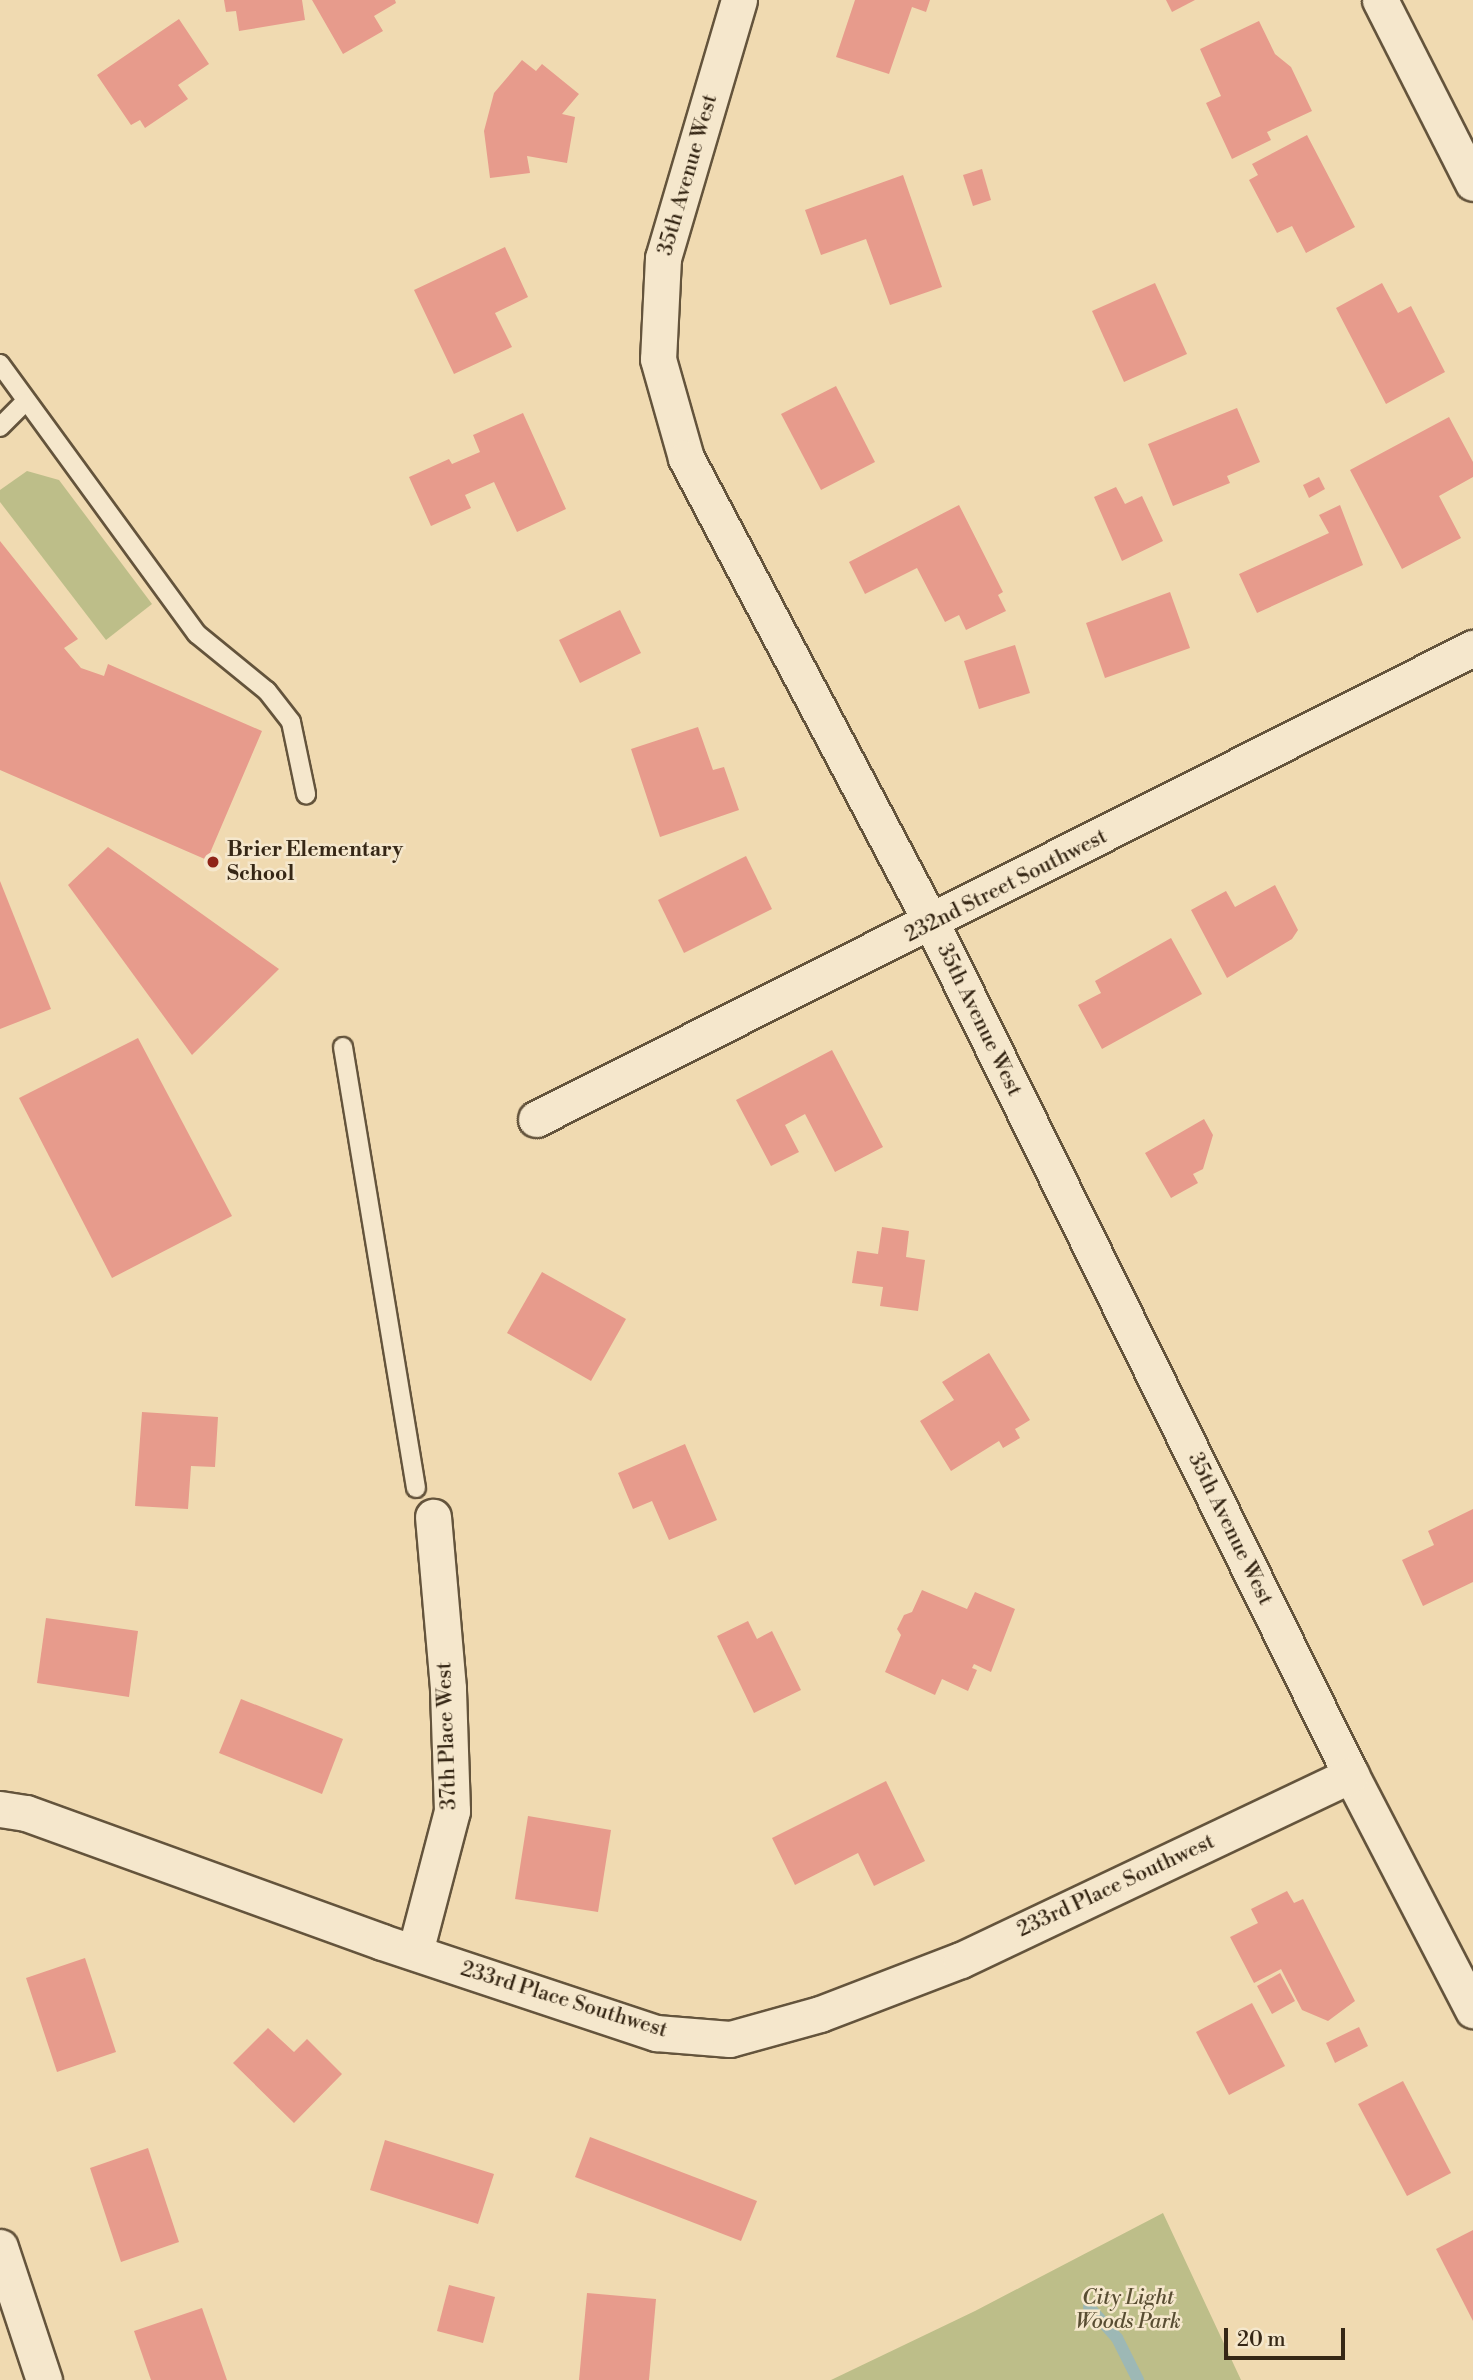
<!DOCTYPE html>
<style>
body{margin:0}
#map{position:relative;width:1473px;height:2380px;overflow:hidden;background:#f0dab1;font-family:"Libre Bodoni",serif}
div>[style]{position:absolute}
[style*='--x']{left:calc(var(--x)*1px);top:calc(var(--y)*1px);width:calc(var(--w)*1px);rotate:calc(var(--a)*1deg)}
.green>*{inset:0;background:#bdbe89}
.stream>*{height:12px;margin:-6px;padding:0 6px;transform-origin:6px;border-radius:6px;background:#9db8b5}
.building>*{inset:0;background:#e79b8c}
.roads{filter:drop-shadow(2px 0 #64543c) drop-shadow(-2px 0 #64543c) drop-shadow(0 2px #64543c) drop-shadow(0 -2px #64543c)}
.lane>*{height:18px;margin:-9px;padding:0 9px;transform-origin:9px;border-radius:9px;background:#f5e7cc}
.street>*{height:35px;margin:-17.5px;padding:0 17.5px;transform-origin:17.5px;border-radius:17.5px;background:#f5e7cc}
.dots>*{width:19px;height:19px;translate:-50% -50%;box-sizing:border-box;border:4px solid #f5e7cc;border-radius:50%}
span{translate:-50% -50%;white-space:nowrap;text-align:center;line-height:1.15;-webkit-text-stroke:5px #f5e7cc;paint-order:stroke}
.street-label{font-size:21px;color:#362715}
.poi-label{font-size:21px;color:#362715;font-weight:700}
.left{translate:0 -50%;text-align:left}
.park-label{font-size:21px;color:#584d32;font-style:italic}
.scale{position:absolute;left:1224px;top:2328px;width:121px;height:32px;box-sizing:border-box;border:4px solid #362715;border-top:0;padding-left:9px;font-size:21px;line-height:24px;white-space:nowrap;color:#362715;-webkit-text-stroke:5px #f5e7cc;paint-order:stroke}
</style>
<div id="map">
<div class="green">
<i style="clip-path:polygon(27px 471px,59px 480px,152px 604px,106px 640px,0 502px,0 490px)"></i>
<i style="clip-path:polygon(1163px 2213px,1241px 2380px,831px 2380px,975px 2311px)"></i>
</div>
<div class="stream">
<i style="--x:1089;--y:2307;--w:42;--a:47.9"></i>
<i style="--x:1117;--y:2338;--w:47;--a:63.4"></i>
</div>
<div class="building">
<i style="clip-path:polygon(224px 0,302px 0,305px 20px,239px 31px,236px 11px,226px 12px)"></i>
<i style="clip-path:polygon(312px 0,395px 0,396px 3px,374px 16px,383px 31px,343px 54px)"></i>
<i style="clip-path:polygon(855px 0,930px 0,926px 12px,912px 7px,889px 74px,836px 57px)"></i>
<i style="clip-path:polygon(1166px 0,1195px 0,1172px 12px)"></i>
<i style="clip-path:polygon(179px 19px,209px 64px,178px 85px,188px 99px,145px 128px,140px 120px,131px 125px,97px 75px)"></i>
<i style="clip-path:polygon(1259px 21px,1275px 54px,1291px 67px,1312px 111px,1267px 132px,1271px 140px,1232px 159px,1206px 103px,1221px 96px,1200px 49px)"></i>
<i style="clip-path:polygon(522px 60px,536px 71px,542px 64px,579px 94px,562px 114px,575px 117px,567px 163px,527px 156px,530px 173px,490px 178px,484px 131px,494px 93px)"></i>
<i style="clip-path:polygon(1307px 135px,1355px 227px,1306px 253px,1292px 226px,1277px 233px,1249px 180px,1258px 175px,1252px 164px)"></i>
<i style="clip-path:polygon(982px 169px,991px 200px,973px 206px,963px 175px)"></i>
<i style="clip-path:polygon(903px 175px,942px 287px,890px 305px,866px 239px,821px 255px,805px 210px)"></i>
<i style="clip-path:polygon(505px 247px,528px 297px,495px 313px,512px 347px,454px 374px,414px 290px)"></i>
<i style="clip-path:polygon(1155px 283px,1187px 354px,1124px 382px,1092px 311px)"></i>
<i style="clip-path:polygon(1382px 283px,1398px 313px,1411px 306px,1445px 372px,1386px 404px,1336px 308px)"></i>
<i style="clip-path:polygon(836px 386px,875px 462px,821px 490px,781px 414px)"></i>
<i style="clip-path:polygon(1237px 408px,1260px 462px,1227px 476px,1230px 483px,1173px 506px,1148px 444px)"></i>
<i style="clip-path:polygon(523px 413px,566px 509px,517px 532px,494px 482px,465px 495px,471px 508px,431px 526px,409px 477px,449px 459px,452px 464px,480px 452px,473px 435px)"></i>
<i style="clip-path:polygon(1449px 417px,1473px 462px,1473px 477px,1439px 496px,1461px 538px,1402px 569px,1350px 470px)"></i>
<i style="clip-path:polygon(1319px 477px,1325px 489px,1309px 498px,1303px 485px)"></i>
<i style="clip-path:polygon(1116px 487px,1125px 504px,1142px 496px,1163px 541px,1122px 561px,1094px 497px)"></i>
<i style="clip-path:polygon(959px 505px,1003px 592px,998px 595px,1006px 611px,966px 630px,959px 615px,945px 622px,917px 568px,865px 594px,849px 562px)"></i>
<i style="clip-path:polygon(1340px 505px,1363px 565px,1257px 613px,1239px 574px,1329px 533px,1319px 515px)"></i>
<i style="clip-path:polygon(0 541px,78px 639px,64px 648px,81px 668px,104px 676px,108px 664px,262px 731px,207px 860px,0 770px)"></i>
<i style="clip-path:polygon(1170px 592px,1190px 648px,1105px 678px,1086px 623px)"></i>
<i style="clip-path:polygon(620px 610px,641px 653px,580px 683px,559px 640px)"></i>
<i style="clip-path:polygon(1015px 645px,1030px 693px,979px 709px,964px 661px)"></i>
<i style="clip-path:polygon(698px 727px,713px 770px,724px 767px,739px 810px,660px 837px,631px 749px)"></i>
<i style="clip-path:polygon(108px 847px,279px 969px,192px 1055px,68px 885px)"></i>
<i style="clip-path:polygon(746px 856px,772px 909px,684px 953px,658px 900px)"></i>
<i style="clip-path:polygon(0 881px,51px 1009px,0 1029px)"></i>
<i style="clip-path:polygon(1275px 885px,1298px 930px,1292px 939px,1227px 978px,1191px 910px,1226px 891px,1235px 907px)"></i>
<i style="clip-path:polygon(1171px 938px,1202px 994px,1102px 1049px,1078px 1005px,1101px 993px,1095px 981px)"></i>
<i style="clip-path:polygon(138px 1038px,232px 1216px,112px 1278px,19px 1098px)"></i>
<i style="clip-path:polygon(832px 1050px,883px 1147px,835px 1172px,805px 1114px,785px 1125px,799px 1152px,771px 1166px,736px 1100px)"></i>
<i style="clip-path:polygon(1204px 1119px,1213px 1135px,1203px 1169px,1193px 1174px,1198px 1183px,1171px 1198px,1145px 1153px)"></i>
<i style="clip-path:polygon(882px 1227px,909px 1231px,906px 1257px,925px 1260px,918px 1311px,880px 1306px,883px 1287px,852px 1283px,857px 1251px,878px 1254px)"></i>
<i style="clip-path:polygon(542px 1272px,626px 1319px,591px 1381px,507px 1333px)"></i>
<i style="clip-path:polygon(989px 1353px,1030px 1420px,1015px 1429px,1020px 1438px,1003px 1448px,999px 1441px,951px 1471px,920px 1421px,954px 1400px,942px 1382px)"></i>
<i style="clip-path:polygon(142px 1412px,218px 1417px,215px 1467px,191px 1466px,188px 1509px,135px 1506px)"></i>
<i style="clip-path:polygon(685px 1444px,717px 1520px,669px 1540px,652px 1501px,633px 1509px,618px 1473px)"></i>
<i style="clip-path:polygon(1473px 1509px,1473px 1582px,1423px 1606px,1402px 1560px,1434px 1545px,1428px 1531px)"></i>
<i style="clip-path:polygon(922px 1590px,967px 1609px,975px 1592px,1015px 1609px,991px 1672px,974px 1664px,972px 1668px,977px 1670px,968px 1691px,942px 1679px,935px 1695px,885px 1672px,901px 1635px,897px 1629px,904px 1615px,912px 1612px)"></i>
<i style="clip-path:polygon(46px 1618px,138px 1631px,129px 1697px,37px 1683px)"></i>
<i style="clip-path:polygon(748px 1621px,757px 1639px,772px 1631px,801px 1690px,754px 1713px,717px 1636px)"></i>
<i style="clip-path:polygon(241px 1699px,343px 1739px,322px 1794px,219px 1753px)"></i>
<i style="clip-path:polygon(886px 1781px,925px 1861px,874px 1886px,858px 1853px,795px 1885px,772px 1838px)"></i>
<i style="clip-path:polygon(528px 1816px,611px 1830px,598px 1912px,515px 1899px)"></i>
<i style="clip-path:polygon(1287px 1891px,1294px 1903px,1303px 1899px,1355px 2001px,1328px 2021px,1302px 2010px,1281px 1969px,1254px 1983px,1230px 1937px,1258px 1923px,1251px 1909px)"></i>
<i style="clip-path:polygon(85px 1958px,116px 2052px,57px 2072px,26px 1978px)"></i>
<i style="clip-path:polygon(1280px 1973px,1295px 2001px,1272px 2014px,1257px 1986px)"></i>
<i style="clip-path:polygon(1252px 2003px,1285px 2066px,1229px 2095px,1196px 2032px)"></i>
<i style="clip-path:polygon(1359px 2027px,1368px 2046px,1335px 2063px,1326px 2043px)"></i>
<i style="clip-path:polygon(268px 2028px,294px 2052px,307px 2039px,342px 2074px,294px 2123px,233px 2063px)"></i>
<i style="clip-path:polygon(1403px 2081px,1451px 2173px,1407px 2196px,1358px 2104px)"></i>
<i style="clip-path:polygon(590px 2137px,757px 2201px,741px 2241px,575px 2177px)"></i>
<i style="clip-path:polygon(385px 2140px,494px 2174px,478px 2224px,370px 2190px)"></i>
<i style="clip-path:polygon(148px 2148px,179px 2242px,121px 2262px,90px 2168px)"></i>
<i style="clip-path:polygon(1473px 2230px,1473px 2321px,1436px 2249px)"></i>
<i style="clip-path:polygon(449px 2285px,495px 2297px,483px 2343px,437px 2331px)"></i>
<i style="clip-path:polygon(587px 2293px,656px 2299px,649px 2380px,579px 2380px)"></i>
<i style="clip-path:polygon(202px 2308px,227px 2380px,151px 2380px,134px 2331px)"></i>
</div>
<div class="roads">
<div class="lane">
<i style="--x:0;--y:364;--w:334;--a:53.9"></i>
<i style="--x:197;--y:634;--w:90;--a:39.2"></i>
<i style="--x:267;--y:691;--w:39;--a:52"></i>
<i style="--x:291;--y:722;--w:74;--a:78.2"></i>
<i style="--x:0;--y:427;--w:34;--a:-45"></i>
<i style="--x:343;--y:1047;--w:447;--a:80.6"></i>
</div>
<div class="street">
<i style="--x:739;--y:0;--w:269;--a:106.4"></i>
<i style="--x:663;--y:258;--w:101;--a:92.8"></i>
<i style="--x:658;--y:359;--w:103;--a:74.2"></i>
<i style="--x:686;--y:458;--w:527;--a:62.17"></i>
<i style="--x:932;--y:924;--w:949;--a:63.79"></i>
<i style="--x:1351;--y:1775;--w:265;--a:62.6"></i>
<i style="--x:1380;--y:0;--w:205;--a:63.1"></i>
<i style="--x:536;--y:1119;--w:1049;--a:-26.69"></i>
<i style="--x:0;--y:1809;--w:26;--a:9"></i>
<i style="--x:26;--y:1813;--w:379;--a:19.9"></i>
<i style="--x:382;--y:1942;--w:289;--a:18.4"></i>
<i style="--x:656;--y:2033;--w:74;--a:4.6"></i>
<i style="--x:730;--y:2039;--w:93;--a:-15.5"></i>
<i style="--x:820;--y:2014;--w:151;--a:-21"></i>
<i style="--x:961;--y:1960;--w:432;--a:-25.4"></i>
<i style="--x:415;--y:1952;--w:146;--a:-75.3"></i>
<i style="--x:452;--y:1811;--w:123;--a:-91.9"></i>
<i style="--x:448;--y:1688;--w:172;--a:-95"></i>
<i style="--x:0;--y:2247;--w:140;--a:71.7"></i>
</div>
</div>
<div class="dots">
<i style="left:213px;top:862px;background:#8f2418"></i>
</div>
<div class="street-label">
<span style="left:688px;top:175px;rotate:-74deg">35th Avenue West</span>
<span style="left:1006px;top:886px;rotate:-27deg">232nd Street Southwest</span>
<span style="left:979px;top:1020px;rotate:64deg">35th Avenue West</span>
<span style="left:1230px;top:1529px;rotate:64deg">35th Avenue West</span>
<span style="left:447px;top:1736px;rotate:-92deg">37th Place West</span>
<span style="left:1116px;top:1886px;rotate:-25deg">233rd Place Southwest</span>
<span style="left:564px;top:2000px;rotate:17deg">233rd Place Southwest</span>
</div>
<div class="poi-label">
<span class="left" style="left:227px;top:862px">Brier Elementary<br>School</span>
</div>
<div class="park-label">
<span style="left:1128px;top:2310px">City Light<br>Woods Park</span>
</div>
<div class="scale">20 m</div>
</div>
